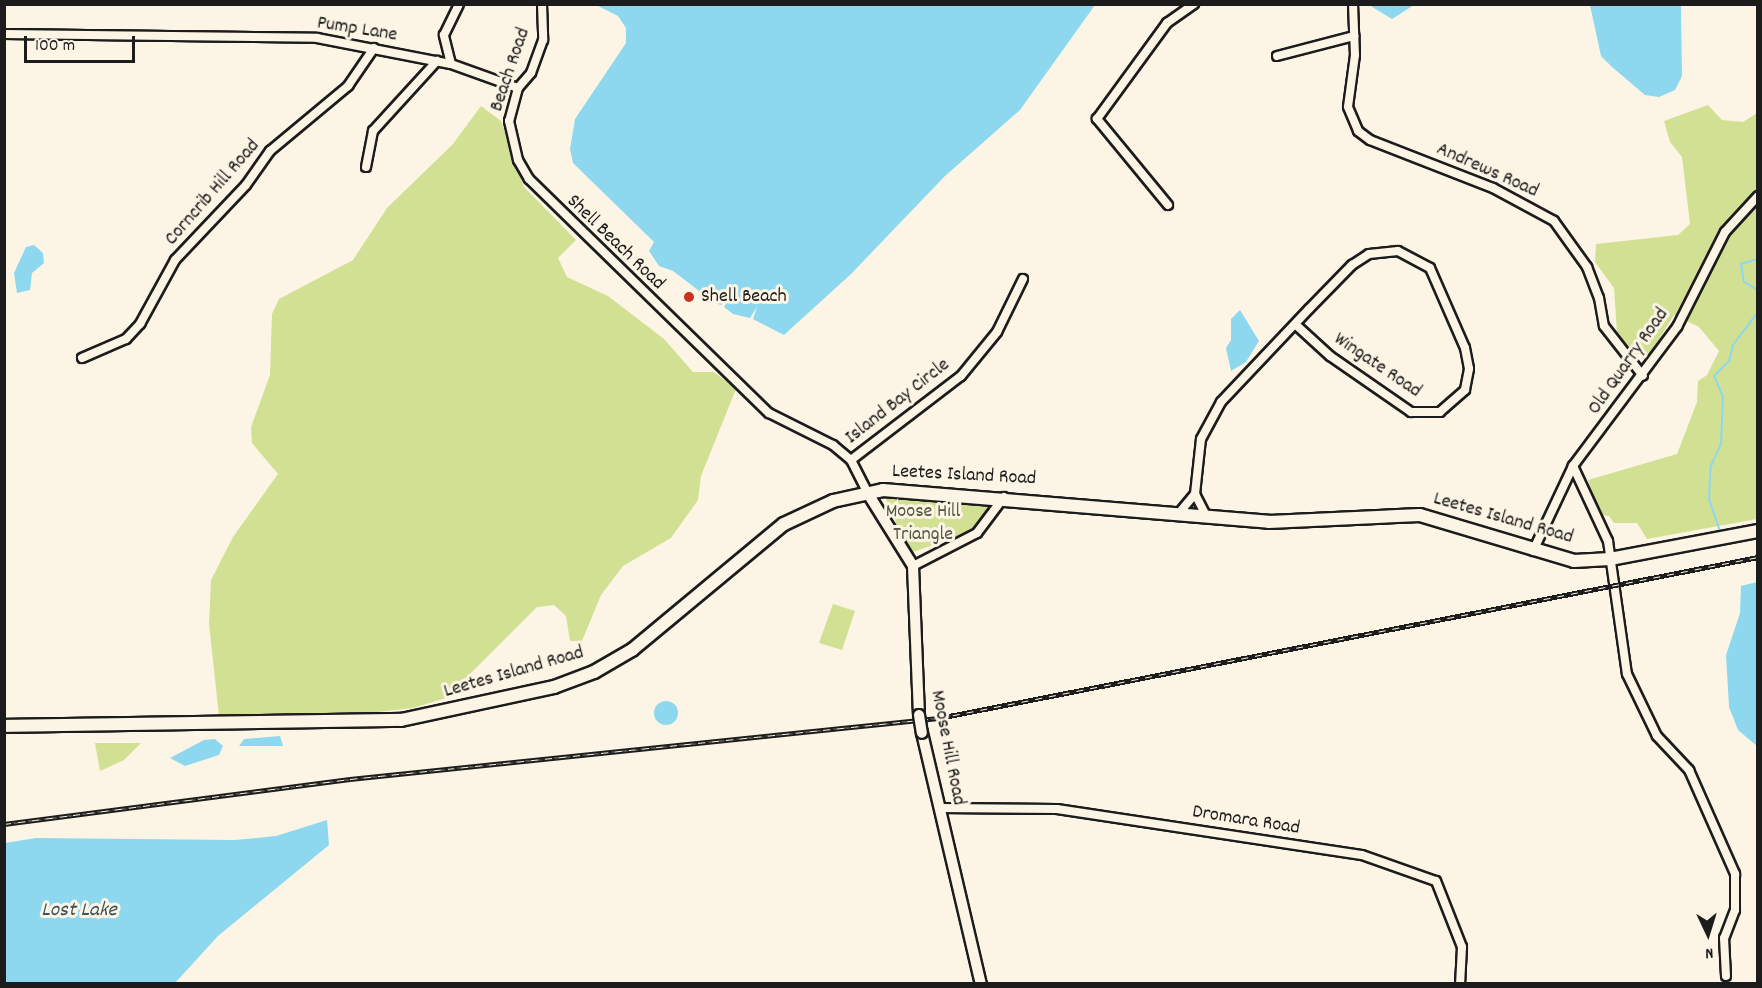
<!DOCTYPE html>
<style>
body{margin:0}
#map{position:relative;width:1762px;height:988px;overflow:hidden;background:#fcf5e5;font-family:Dekko,sans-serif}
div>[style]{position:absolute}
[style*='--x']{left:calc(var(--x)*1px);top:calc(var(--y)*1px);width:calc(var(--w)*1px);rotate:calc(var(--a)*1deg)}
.green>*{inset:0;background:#d2e094}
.water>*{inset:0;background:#8dd8ee}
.round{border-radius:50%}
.stream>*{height:2px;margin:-1px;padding:0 1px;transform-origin:1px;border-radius:1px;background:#8dd8ee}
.roads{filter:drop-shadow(2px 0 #1c1c1c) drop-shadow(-2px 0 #1c1c1c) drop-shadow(0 2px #1c1c1c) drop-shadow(0 -2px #1c1c1c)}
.minor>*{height:8px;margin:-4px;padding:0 4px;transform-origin:4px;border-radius:4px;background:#fcf5e5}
.tertiary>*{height:10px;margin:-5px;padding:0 5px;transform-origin:5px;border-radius:5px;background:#fcf5e5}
.secondary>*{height:12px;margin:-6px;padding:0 6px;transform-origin:6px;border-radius:6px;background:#fcf5e5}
.rail>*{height:4.5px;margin-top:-2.25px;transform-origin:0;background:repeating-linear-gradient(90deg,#fcf5e5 0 7px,#1c1c1c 0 14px);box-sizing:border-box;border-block:2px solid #1c1c1c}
.bridges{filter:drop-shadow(2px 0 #1c1c1c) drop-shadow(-2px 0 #1c1c1c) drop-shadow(0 2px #1c1c1c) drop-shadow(0 -2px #1c1c1c)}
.tertiary-bridge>*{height:10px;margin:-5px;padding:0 5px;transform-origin:5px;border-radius:5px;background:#fcf5e5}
.dots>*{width:16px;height:16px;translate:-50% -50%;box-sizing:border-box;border:3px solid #fcf5e5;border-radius:50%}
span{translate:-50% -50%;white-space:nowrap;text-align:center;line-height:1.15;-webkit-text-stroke:6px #fcf5e5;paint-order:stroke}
.street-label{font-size:20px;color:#1c1c1c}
.poi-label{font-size:20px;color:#1c1c1c}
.left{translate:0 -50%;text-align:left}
.park-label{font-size:20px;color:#535740}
.water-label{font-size:21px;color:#3e545b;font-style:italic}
.frame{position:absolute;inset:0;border:6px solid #1c1c1c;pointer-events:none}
.north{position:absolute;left:1678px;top:904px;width:60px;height:60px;-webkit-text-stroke:4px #fcf5e5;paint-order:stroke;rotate:176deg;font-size:16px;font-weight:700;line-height:24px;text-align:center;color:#1c1c1c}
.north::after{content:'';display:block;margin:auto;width:21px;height:27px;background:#1c1c1c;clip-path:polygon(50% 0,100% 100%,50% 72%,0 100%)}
.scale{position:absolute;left:24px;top:36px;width:111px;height:27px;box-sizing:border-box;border:3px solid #1c1c1c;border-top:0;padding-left:8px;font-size:18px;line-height:21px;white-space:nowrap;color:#1c1c1c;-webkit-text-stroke:4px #fcf5e5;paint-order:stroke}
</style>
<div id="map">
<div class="green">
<i style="clip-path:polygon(1708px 105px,1722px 120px,1743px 122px,1757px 113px,1757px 519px,1647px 539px,1637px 523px,1614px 523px,1609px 516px,1600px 515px,1588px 480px,1677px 454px,1697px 402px,1698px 381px,1707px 375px,1719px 351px,1699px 327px,1674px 315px,1648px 357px,1633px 353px,1617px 333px,1614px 288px,1595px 262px,1596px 244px,1678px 235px,1690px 224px,1682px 157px,1670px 142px,1664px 121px)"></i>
<i style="clip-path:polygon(481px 106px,501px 121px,524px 187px,576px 240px,558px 258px,567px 277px,608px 296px,664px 339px,693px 372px,714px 372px,736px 389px,701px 476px,698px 500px,671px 538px,623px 566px,601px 595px,582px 641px,570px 641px,566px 616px,554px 605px,537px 607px,446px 698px,413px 708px,360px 714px,219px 716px,209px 624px,211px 580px,233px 537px,278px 474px,252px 443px,251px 427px,270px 375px,272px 314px,279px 299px,353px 260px,387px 208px,453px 144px)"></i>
<i style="clip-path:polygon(886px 499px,934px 499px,998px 509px,962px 535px,913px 552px,907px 549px)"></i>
<i style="clip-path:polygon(833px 604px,855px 611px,842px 650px,819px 643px)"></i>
<i style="clip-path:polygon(95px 743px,141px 743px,124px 760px,100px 771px)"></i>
</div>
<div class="water">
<i style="clip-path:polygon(596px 5px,1095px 5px,1020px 110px,945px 176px,851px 274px,784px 335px,753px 319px,757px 307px,750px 318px,733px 314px,724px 307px,732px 294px,721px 305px,715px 303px,673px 271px,659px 266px,649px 251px,654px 242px,573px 163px,570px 149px,575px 119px,626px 43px,626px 28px,618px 16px)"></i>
<i style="clip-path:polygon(1369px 5px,1414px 5px,1392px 19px)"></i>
<i style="clip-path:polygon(1590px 5px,1681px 5px,1682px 76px,1675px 90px,1659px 97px,1645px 95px,1612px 67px,1601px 56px)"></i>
<i style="clip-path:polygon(34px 245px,43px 253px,44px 263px,32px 273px,30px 290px,17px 293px,14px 273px,26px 247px)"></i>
<i style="clip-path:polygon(1240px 310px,1259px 341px,1246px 362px,1231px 371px,1226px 348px,1231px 340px,1231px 319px)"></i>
<i style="clip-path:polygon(1757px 582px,1758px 582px,1757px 746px,1738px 730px,1729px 707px,1726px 655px,1740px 613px,1741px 586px)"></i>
<i class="round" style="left:654px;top:701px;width:24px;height:24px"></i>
<i style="clip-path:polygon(280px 736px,283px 746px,239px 746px,244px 739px)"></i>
<i style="clip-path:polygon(215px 739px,223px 746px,219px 755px,185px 766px,170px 758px,204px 740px)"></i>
<i style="clip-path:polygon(327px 820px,329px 845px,218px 936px,175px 983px,5px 983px,5px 843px,36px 838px,235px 840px,276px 836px)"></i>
</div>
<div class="stream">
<i style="--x:1758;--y:231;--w:14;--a:90"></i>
<i style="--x:1758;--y:259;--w:18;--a:164"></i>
<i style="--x:1741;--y:264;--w:18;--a:81"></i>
<i style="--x:1744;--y:282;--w:16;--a:30"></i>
<i style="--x:1720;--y:531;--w:34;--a:-109"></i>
<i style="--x:1709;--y:499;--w:33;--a:-87"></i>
<i style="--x:1711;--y:466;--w:24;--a:-66"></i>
<i style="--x:1721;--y:444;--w:47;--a:-87.6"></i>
<i style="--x:1723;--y:397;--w:23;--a:-113"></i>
<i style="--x:1714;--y:376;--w:21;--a:-45"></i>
<i style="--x:1729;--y:361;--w:16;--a:-76"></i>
<i style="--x:1733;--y:345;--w:41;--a:-52.9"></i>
</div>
<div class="roads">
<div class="minor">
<i style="--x:542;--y:4;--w:36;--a:88"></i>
<i style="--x:543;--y:40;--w:35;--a:110"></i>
<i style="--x:531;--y:73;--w:20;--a:131"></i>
<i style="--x:518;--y:88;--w:34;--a:105"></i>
<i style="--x:509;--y:121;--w:40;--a:77"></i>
<i style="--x:518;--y:160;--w:22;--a:60"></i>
<i style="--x:529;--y:179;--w:335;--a:44.3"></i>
<i style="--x:769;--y:413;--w:72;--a:26.6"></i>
<i style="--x:833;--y:445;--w:23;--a:40"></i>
<i style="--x:851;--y:460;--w:36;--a:63"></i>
<i style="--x:1353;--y:4;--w:51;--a:87.8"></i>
<i style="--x:1355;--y:55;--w:52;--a:97.7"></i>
<i style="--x:1348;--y:107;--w:26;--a:67"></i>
<i style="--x:1358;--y:131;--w:15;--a:37"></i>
<i style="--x:1370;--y:140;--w:132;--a:21.3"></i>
<i style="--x:1493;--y:188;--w:69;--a:28.4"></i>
<i style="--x:1554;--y:221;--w:57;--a:54.3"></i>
<i style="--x:1587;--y:267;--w:33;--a:69"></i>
<i style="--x:1599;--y:298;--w:28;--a:80"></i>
<i style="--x:1604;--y:326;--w:63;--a:52"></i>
<i style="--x:4;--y:34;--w:313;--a:0.7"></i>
<i style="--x:317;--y:38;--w:136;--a:11"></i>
<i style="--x:451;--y:64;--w:71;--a:19.7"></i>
<i style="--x:1277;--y:56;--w:80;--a:-14.6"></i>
<i style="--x:451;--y:64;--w:30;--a:-104"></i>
<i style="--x:444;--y:35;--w:34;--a:-64"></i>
<i style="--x:366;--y:167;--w:37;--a:-79"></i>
<i style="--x:373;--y:131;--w:95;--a:-47.6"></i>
<i style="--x:1168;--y:205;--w:112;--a:-129.5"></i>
<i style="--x:1097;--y:119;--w:119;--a:-53.9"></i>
<i style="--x:1167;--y:23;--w:33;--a:-35"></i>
<i style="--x:82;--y:358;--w:48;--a:-23.4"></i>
<i style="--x:126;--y:339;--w:21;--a:-47"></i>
<i style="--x:140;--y:324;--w:73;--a:-61.3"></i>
<i style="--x:175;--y:260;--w:103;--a:-46.6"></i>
<i style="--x:246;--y:185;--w:42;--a:-54.8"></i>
<i style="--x:270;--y:151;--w:102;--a:-39.8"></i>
<i style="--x:348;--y:86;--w:46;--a:-55.6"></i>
<i style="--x:851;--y:460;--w:138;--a:-37.4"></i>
<i style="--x:961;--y:376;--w:57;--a:-50.7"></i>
<i style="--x:997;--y:332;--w:59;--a:-63.9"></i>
<i style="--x:1573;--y:466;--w:83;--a:65"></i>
<i style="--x:1608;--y:541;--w:134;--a:81.9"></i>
<i style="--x:1627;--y:674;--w:69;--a:64.2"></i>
<i style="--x:1657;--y:736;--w:47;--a:46.7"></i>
<i style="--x:1689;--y:770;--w:114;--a:66.1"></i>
<i style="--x:1735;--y:874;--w:36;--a:90"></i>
<i style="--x:1735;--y:910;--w:30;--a:111"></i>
<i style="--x:1724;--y:938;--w:38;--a:87"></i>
<i style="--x:1195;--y:494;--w:25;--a:63"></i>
<i style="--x:1179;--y:513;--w:25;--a:-50"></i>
<i style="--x:1195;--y:494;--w:55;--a:-83.8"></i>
<i style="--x:1201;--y:439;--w:42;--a:-61.6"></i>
<i style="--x:1221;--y:402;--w:128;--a:-46.6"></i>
<i style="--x:1309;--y:309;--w:62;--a:-45.7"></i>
<i style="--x:1352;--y:265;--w:20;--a:-33"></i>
<i style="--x:1369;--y:254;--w:29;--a:-6"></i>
<i style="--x:1398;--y:251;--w:36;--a:28"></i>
<i style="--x:1430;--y:268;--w:87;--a:66.4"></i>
<i style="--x:1465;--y:348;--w:21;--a:79"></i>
<i style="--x:1469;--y:369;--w:21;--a:101"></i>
<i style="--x:1465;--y:390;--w:33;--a:139"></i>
<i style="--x:1440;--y:412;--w:29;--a:180"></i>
<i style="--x:1411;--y:412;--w:98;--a:-145.3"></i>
<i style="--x:1330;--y:356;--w:47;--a:-137.6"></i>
<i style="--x:1533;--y:551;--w:94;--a:-64.8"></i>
<i style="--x:1573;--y:466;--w:174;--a:-53.2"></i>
<i style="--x:1677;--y:327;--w:106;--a:-63.2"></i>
<i style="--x:1725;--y:232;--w:49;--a:-47.5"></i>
<i style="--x:913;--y:566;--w:72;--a:-27.3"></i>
<i style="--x:977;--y:533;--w:45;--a:-53.1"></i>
<i style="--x:940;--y:808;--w:117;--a:0.5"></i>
<i style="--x:1057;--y:809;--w:308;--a:8.6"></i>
<i style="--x:1362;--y:855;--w:78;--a:19.4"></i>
<i style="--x:1436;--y:881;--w:71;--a:68.5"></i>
<i style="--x:1462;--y:947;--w:37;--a:93"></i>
</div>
<div class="tertiary">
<i style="--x:867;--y:492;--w:87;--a:58.1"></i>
<i style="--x:913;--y:566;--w:149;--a:87.7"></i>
<i style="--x:922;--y:733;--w:258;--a:76.8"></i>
</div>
<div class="secondary">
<i style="--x:4;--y:726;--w:397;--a:-0.9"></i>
<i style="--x:401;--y:720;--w:157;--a:-12.2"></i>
<i style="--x:554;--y:687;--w:43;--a:-20.6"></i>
<i style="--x:594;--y:672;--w:44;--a:-30.1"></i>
<i style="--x:632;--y:650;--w:197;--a:-39.7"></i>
<i style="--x:784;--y:524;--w:54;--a:-25.1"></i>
<i style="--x:833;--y:501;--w:51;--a:-12.4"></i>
<i style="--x:883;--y:490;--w:387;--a:4.7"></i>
<i style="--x:1269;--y:522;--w:151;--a:-2.7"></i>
<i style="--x:1420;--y:515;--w:161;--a:16.6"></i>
<i style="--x:1574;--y:561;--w:36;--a:-3"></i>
<i style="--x:1610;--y:559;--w:151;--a:-10.7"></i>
</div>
</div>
<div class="rail">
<i style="--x:4;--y:824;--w:349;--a:-7.4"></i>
<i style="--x:350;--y:779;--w:592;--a:-5.91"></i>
<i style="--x:939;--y:718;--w:835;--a:-11.12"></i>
</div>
<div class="bridges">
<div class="tertiary-bridge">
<i style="--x:919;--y:715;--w:18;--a:81"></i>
</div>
</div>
<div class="dots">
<i style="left:689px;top:297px;background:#c8321e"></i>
</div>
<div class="street-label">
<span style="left:357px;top:30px;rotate:9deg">Pump Lane</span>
<span style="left:511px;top:70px;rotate:-71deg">Beach Road</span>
<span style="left:1487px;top:171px;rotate:24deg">Andrews Road</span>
<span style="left:213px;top:193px;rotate:-49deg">Corncrib Hill Road</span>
<span style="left:615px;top:243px;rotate:44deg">Shell Beach Road</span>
<span style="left:1629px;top:362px;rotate:-55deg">Old Quarry Road</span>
<span style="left:1377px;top:366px;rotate:34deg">Wingate Road</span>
<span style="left:898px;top:402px;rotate:-38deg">Island Bay Circle</span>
<span style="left:964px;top:476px;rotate:3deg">Leetes Island Road</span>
<span style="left:1503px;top:519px;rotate:16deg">Leetes Island Road</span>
<span style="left:514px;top:673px;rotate:-16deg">Leetes Island Road</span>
<span style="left:947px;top:748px;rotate:79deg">Moose Hill Road</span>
<span style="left:1246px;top:821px;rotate:9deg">Dromara Road</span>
</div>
<div class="poi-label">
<span class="left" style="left:701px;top:297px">Shell Beach</span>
</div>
<div class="park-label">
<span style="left:923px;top:524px">Moose Hill<br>Triangle</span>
</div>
<div class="water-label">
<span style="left:79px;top:911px">Lost Lake</span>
</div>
<div class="frame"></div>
<div class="north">N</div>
<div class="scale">100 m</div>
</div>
